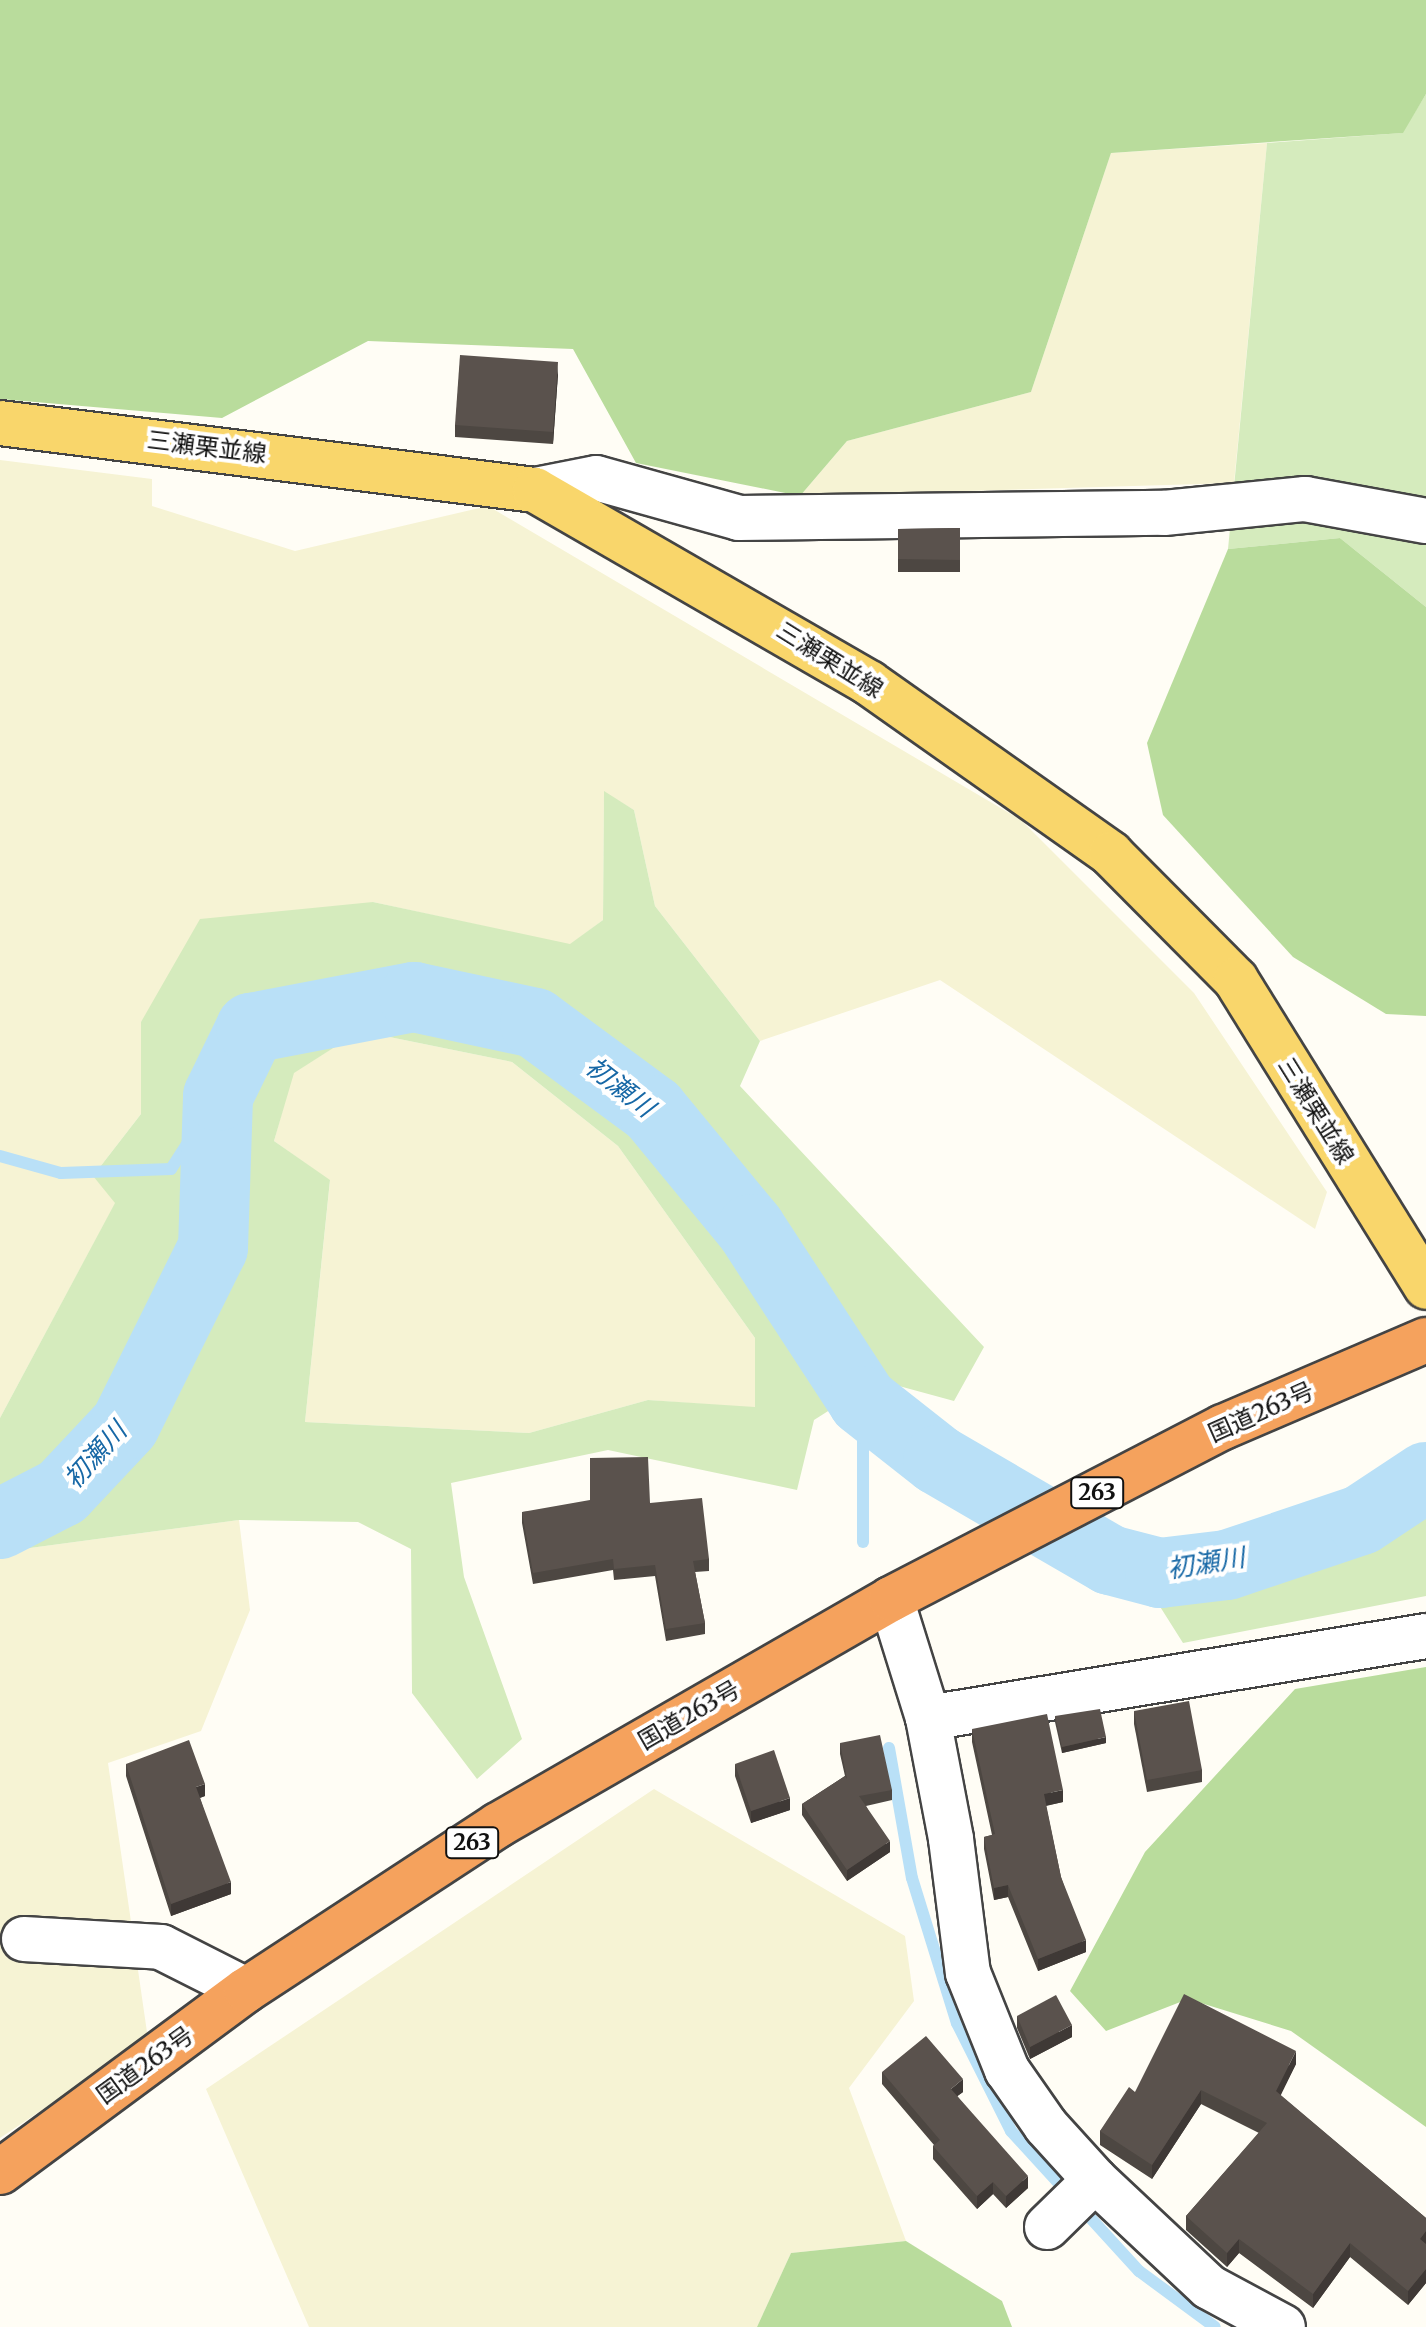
<!DOCTYPE html>
<meta charset="utf-8">
<style>
body{margin:0}
#map{position:relative;width:1426px;height:2327px;overflow:hidden;background:#fffdf5;font-family:Merriweather,"Noto Sans JP",serif}
div>[style]{position:absolute}
[style*='--x']{left:calc(var(--x)*1px);top:calc(var(--y)*1px);width:calc(var(--w)*1px);rotate:calc(var(--a)*1deg)}
.farmland>*{inset:0;background:#f6f3d4}
.green>*{inset:0;background:#d5ebbd}
.forest>*{inset:0;background:#b9dc9c}
.stream>*{height:12px;margin:-6px;padding:0 6px;transform-origin:6px;border-radius:6px;background:#b9e0f7}
.river>*{height:70px;margin:-35px;padding:0 35px;transform-origin:35px;border-radius:35px;background:#b9e0f7}
.roads{filter:drop-shadow(2px 0 #444) drop-shadow(-2px 0 #444) drop-shadow(0 2px #444) drop-shadow(0 -2px #444)}
.minor>*{height:44px;margin:-22px;padding:0 22px;transform-origin:22px;border-radius:22px;background:#fff}
.major>*{height:44px;margin:-22px;padding:0 22px;transform-origin:22px;border-radius:22px;background:#f9d66b}
.highway>*{height:44px;margin:-22px;padding:0 22px;transform-origin:22px;border-radius:22px;background:#f5a25d}
.wall>*{inset:0;background:#4d4742}
.shaded-wall>*{inset:0;background:#3f3936}
.building>*{inset:0;background:#5a524d}
span{translate:-50% -50%;white-space:nowrap;text-align:center;line-height:1.15;-webkit-text-stroke:8px #fff;paint-order:stroke}
.shield-label span{padding:2px 6px;background:#fff;border:2px solid;border-radius:6px;-webkit-text-stroke-width:0}
.shield-label{font-size:22px;color:#111;font-weight:700}
.street-label{font-size:24px;color:#111}
.water-label{font-size:26px;color:#1768a6;font-style:italic}
</style>
<div id="map">
<div class="farmland">
<i style="clip-path:polygon(1267px 143px,1234px 483px,800px 496px,847px 441px,1031px 392px,1111px 153px)"></i>
<i style="clip-path:polygon(0 460px,152px 479px,152px 506px,295px 551px,488px 506px,1021px 820px,1194px 993px,1327px 1192px,1315px 1229px,940px 980px,760px 1041px,655px 906px,634px 810px,604px 792px,603px 920px,570px 945px,373px 902px,141px 1022px,141px 1114px,93px 1176px,116px 1202px,0 1418px)"></i>
<i style="clip-path:polygon(360px 1031px,512px 1062px,618px 1146px,755px 1338px,755px 1408px,648px 1400px,529px 1433px,305px 1422px,330px 1181px,274px 1141px,293px 1073px)"></i>
<i style="clip-path:polygon(239px 1520px,250px 1610px,201px 1731px,108px 1763px,148px 2039px,0 2138px,0 1552px)"></i>
<i style="clip-path:polygon(654px 1789px,905px 1936px,914px 2001px,849px 2088px,906px 2241px,791px 2253px,757px 2327px,309px 2327px,206px 2089px)"></i>
</div>
<div class="green">
<i style="clip-path:polygon(1426px 94px,1426px 607px,1340px 538px,1228px 549px,1267px 143px,1402px 133px)"></i>
<i style="clip-path:polygon(evenodd,604px 791px,634px 810px,655px 906px,760px 1041px,740px 1086px,984px 1347px,954px 1401px,877px 1380px,814px 1420px,797px 1490px,608px 1450px,451px 1483px,464px 1577px,522px 1739px,477px 1779px,412px 1693px,411px 1549px,358px 1522px,239px 1520px,0 1552px,0 1418px,115px 1203px,93px 1176px,141px 1114px,141px 1022px,200px 919px,373px 902px,570px 944px,603px 920px,604px 791px,360px 1031px,512px 1062px,618px 1146px,755px 1338px,755px 1407px,648px 1400px,529px 1433px,305px 1422px,330px 1180px,274px 1141px,294px 1073px,360px 1031px)"></i>
<i style="clip-path:polygon(1426px 1507px,1426px 1596px,1183px 1643px,1159px 1605px,1364px 1547px)"></i>
</div>
<div class="forest">
<i style="clip-path:polygon(0 0,1426px 0,1426px 94px,1403px 133px,1111px 153px,1031px 392px,847px 441px,800px 496px,636px 463px,573px 349px,368px 341px,222px 418px,0 399px)"></i>
<i style="clip-path:polygon(1340px 538px,1426px 607px,1426px 1016px,1386px 1014px,1293px 957px,1163px 815px,1147px 743px,1228px 549px)"></i>
<i style="clip-path:polygon(1426px 1667px,1426px 2127px,1291px 2031px,1188px 1999px,1106px 2031px,1070px 1991px,1145px 1852px,1295px 1689px)"></i>
<i style="clip-path:polygon(906px 2241px,1002px 2301px,1012px 2327px,757px 2327px,791px 2253px)"></i>
</div>
<div class="stream">
<i style="--x:0;--y:1156;--w:63;--a:15.6"></i>
<i style="--x:61;--y:1173;--w:110;--a:-2.1"></i>
<i style="--x:171;--y:1169;--w:87;--a:-57.2"></i>
<i style="--x:863;--y:1542;--w:141;--a:-90"></i>
<i style="--x:889;--y:1748;--w:132;--a:80"></i>
<i style="--x:912;--y:1878;--w:152;--a:72.8"></i>
<i style="--x:957;--y:2023;--w:121;--a:63.4"></i>
<i style="--x:1011;--y:2131;--w:190;--a:47.6"></i>
<i style="--x:1139;--y:2271;--w:94;--a:36.4"></i>
</div>
<div class="river">
<i style="--x:0;--y:1524;--w:70;--a:-27.3"></i>
<i style="--x:62;--y:1492;--w:92;--a:-46.8"></i>
<i style="--x:125;--y:1425;--w:198;--a:-63.6"></i>
<i style="--x:213;--y:1248;--w:152;--a:-88.1"></i>
<i style="--x:218;--y:1096;--w:76;--a:-64.1"></i>
<i style="--x:251;--y:1028;--w:166;--a:-10.8"></i>
<i style="--x:414;--y:997;--w:124;--a:12.1"></i>
<i style="--x:535;--y:1023;--w:147;--a:36.4"></i>
<i style="--x:653;--y:1110;--w:154;--a:50.5"></i>
<i style="--x:751;--y:1229;--w:205;--a:56.9"></i>
<i style="--x:863;--y:1401;--w:95;--a:38.2"></i>
<i style="--x:938;--y:1460;--w:199;--a:30.2"></i>
<i style="--x:1110;--y:1560;--w:52;--a:14.6"></i>
<i style="--x:1160;--y:1573;--w:67;--a:-6.8"></i>
<i style="--x:1227;--y:1565;--w:141;--a:-18.6"></i>
<i style="--x:1361;--y:1520;--w:78;--a:-33.5"></i>
</div>
<div class="roads">
<div class="minor">
<i style="--x:535;--y:490;--w:62;--a:-11.1"></i>
<i style="--x:596;--y:478;--w:148;--a:15.6"></i>
<i style="--x:739;--y:518;--w:425;--a:-0.7"></i>
<i style="--x:1164;--y:513;--w:142;--a:-5.7"></i>
<i style="--x:1305;--y:499;--w:123;--a:10.3"></i>
<i style="--x:891;--y:1599;--w:125;--a:72.7"></i>
<i style="--x:928;--y:1718;--w:123;--a:79.2"></i>
<i style="--x:951;--y:1839;--w:135;--a:82.8"></i>
<i style="--x:968;--y:1973;--w:105;--a:68.1"></i>
<i style="--x:1007;--y:2070;--w:68;--a:55.1"></i>
<i style="--x:1046;--y:2126;--w:73;--a:47.8"></i>
<i style="--x:1095;--y:2180;--w:156;--a:43.2"></i>
<i style="--x:1209;--y:2287;--w:84;--a:28.4"></i>
<i style="--x:928;--y:1718;--w:505;--a:-9.35"></i>
<i style="--x:24;--y:1939;--w:137;--a:3.3"></i>
<i style="--x:161;--y:1947;--w:95;--a:26.8"></i>
<i style="--x:1047;--y:2227;--w:67;--a:-44.4"></i>
</div>
<div class="major">
<i style="--x:0;--y:423;--w:539;--a:7.14"></i>
<i style="--x:535;--y:490;--w:386;--a:30"></i>
<i style="--x:869;--y:683;--w:296;--a:35.2"></i>
<i style="--x:1111;--y:854;--w:177;--a:45.2"></i>
<i style="--x:1236;--y:980;--w:361;--a:58.2"></i>
</div>
<div class="highway">
<i style="--x:0;--y:2172;--w:306;--a:-36.5"></i>
<i style="--x:246;--y:1990;--w:301;--a:-33.2"></i>
<i style="--x:498;--y:1825;--w:453;--a:-29.9"></i>
<i style="--x:891;--y:1599;--w:374;--a:-27.4"></i>
<i style="--x:1223;--y:1427;--w:221;--a:-23.2"></i>
</div>
</div>
<div class="wall">
<i style="clip-path:polygon(558px 374px,553px 444px,455px 437px,455px 425px)"></i>
<i style="clip-path:polygon(960px 528px,960px 572px,898px 572px,898px 529px)"></i>
<i style="clip-path:polygon(650px 1503px,709px 1559px,709px 1571px,695px 1572px,705px 1623px,705px 1634px,666px 1641px,655px 1576px,614px 1580px,613px 1570px,533px 1584px,522px 1523px,522px 1512px)"></i>
<i style="clip-path:polygon(1134px 1711px,1202px 1770px,1202px 1782px,1147px 1792px,1134px 1724px)"></i>
<i style="clip-path:polygon(1055px 1716px,1106px 1743px,1062px 1753px,1055px 1722px)"></i>
<i style="clip-path:polygon(972px 1729px,1063px 1802px,1046px 1806px,1061px 1877px,1086px 1952px,1038px 1971px,1008px 1897px,994px 1900px,984px 1849px,984px 1837px,992px 1835px,972px 1742px)"></i>
<i style="clip-path:polygon(840px 1743px,892px 1790px,892px 1800px,866px 1806px,890px 1852px,847px 1881px,802px 1815px,802px 1804px,845px 1776px,840px 1754px)"></i>
<i style="clip-path:polygon(126px 1764px,205px 1796px,200px 1798px,231px 1894px,171px 1916px,126px 1776px)"></i>
<i style="clip-path:polygon(735px 1764px,790px 1810px,751px 1823px,735px 1776px)"></i>
<i style="clip-path:polygon(1017px 2016px,1072px 2037px,1030px 2059px,1017px 2028px)"></i>
<i style="clip-path:polygon(1296px 2064px,1280px 2095px,1426px 2218px,1426px 2283px,1408px 2305px,1350px 2257px,1313px 2308px,1239px 2253px,1227px 2267px,1186px 2230px,1186px 2216px,1259px 2133px,1201px 2104px,1152px 2179px,1100px 2145px,1100px 2131px,1135px 2092px)"></i>
<i style="clip-path:polygon(882px 2072px,963px 2092px,957px 2096px,1028px 2188px,1006px 2208px,993px 2194px,977px 2209px,933px 2159px,933px 2146px,934px 2145px,882px 2084px)"></i>
</div>
<div class="shaded-wall">
<i style="clip-path:polygon(558px 362px,558px 374px,553px 444px,553px 432px)"></i>
<i style="clip-path:polygon(1106px 1737px,1106px 1743px,1062px 1753px,1062px 1747px)"></i>
<i style="clip-path:polygon(205px 1784px,205px 1796px,196px 1799px,196px 1787px)"></i>
<i style="clip-path:polygon(1063px 1790px,1063px 1802px,1044px 1806px,1044px 1794px)"></i>
<i style="clip-path:polygon(790px 1798px,790px 1810px,751px 1823px,751px 1811px)"></i>
<i style="clip-path:polygon(890px 1841px,890px 1852px,847px 1881px,847px 1870px)"></i>
<i style="clip-path:polygon(231px 1882px,231px 1894px,171px 1916px,171px 1904px)"></i>
<i style="clip-path:polygon(1008px 1885px,1008px 1897px,994px 1900px,994px 1888px)"></i>
<i style="clip-path:polygon(1086px 1940px,1086px 1952px,1038px 1971px,1038px 1959px)"></i>
<i style="clip-path:polygon(1072px 2025px,1072px 2037px,1030px 2059px,1030px 2047px)"></i>
<i style="clip-path:polygon(1296px 2051px,1296px 2064px,1276px 2105px,1276px 2091px)"></i>
<i style="clip-path:polygon(963px 2079px,963px 2092px,951px 2101px,951px 2089px)"></i>
<i style="clip-path:polygon(1201px 2090px,1201px 2104px,1152px 2179px,1152px 2165px)"></i>
<i style="clip-path:polygon(1028px 2176px,1028px 2188px,1006px 2208px,1006px 2196px)"></i>
<i style="clip-path:polygon(993px 2182px,993px 2194px,977px 2209px,977px 2196px)"></i>
<i style="clip-path:polygon(1426px 2231px,1426px 2245px,1420px 2239px)"></i>
<i style="clip-path:polygon(1239px 2239px,1239px 2253px,1227px 2267px,1227px 2253px)"></i>
<i style="clip-path:polygon(1350px 2243px,1350px 2257px,1313px 2308px,1313px 2294px)"></i>
<i style="clip-path:polygon(1426px 2269px,1426px 2283px,1408px 2305px,1408px 2291px)"></i>
</div>
<div class="building">
<i style="clip-path:polygon(460px 355px,558px 362px,553px 432px,455px 425px)"></i>
<i style="clip-path:polygon(960px 528px,960px 560px,898px 559px,898px 529px)"></i>
<i style="clip-path:polygon(648px 1457px,650px 1503px,702px 1498px,709px 1559px,693px 1561px,705px 1623px,666px 1629px,655px 1565px,614px 1569px,613px 1559px,533px 1573px,522px 1512px,590px 1500px,590px 1458px)"></i>
<i style="clip-path:polygon(1189px 1701px,1202px 1770px,1147px 1780px,1134px 1711px)"></i>
<i style="clip-path:polygon(1100px 1709px,1106px 1737px,1062px 1747px,1055px 1716px)"></i>
<i style="clip-path:polygon(1047px 1714px,1063px 1790px,1044px 1794px,1061px 1877px,1086px 1940px,1038px 1959px,1008px 1885px,994px 1888px,984px 1837px,995px 1834px,972px 1729px)"></i>
<i style="clip-path:polygon(880px 1735px,892px 1790px,859px 1796px,890px 1841px,847px 1870px,802px 1804px,845px 1776px,847px 1779px,840px 1743px)"></i>
<i style="clip-path:polygon(189px 1740px,205px 1784px,196px 1787px,231px 1882px,171px 1904px,126px 1764px)"></i>
<i style="clip-path:polygon(774px 1750px,790px 1798px,751px 1811px,735px 1764px)"></i>
<i style="clip-path:polygon(1184px 1994px,1296px 2051px,1276px 2091px,1426px 2218px,1426px 2231px,1420px 2239px,1426px 2244px,1426px 2269px,1408px 2291px,1350px 2243px,1313px 2294px,1239px 2239px,1227px 2253px,1186px 2216px,1267px 2123px,1201px 2090px,1152px 2165px,1100px 2131px,1129px 2087px,1135px 2092px)"></i>
<i style="clip-path:polygon(1056px 1995px,1072px 2025px,1030px 2047px,1017px 2016px)"></i>
<i style="clip-path:polygon(926px 2036px,963px 2079px,951px 2089px,1028px 2176px,1006px 2196px,993px 2182px,977px 2196px,933px 2146px,940px 2140px,882px 2072px)"></i>
</div>
<div class="shield-label">
<span style="left:1097px;top:1493px">263</span>
<span style="left:472px;top:1843px">263</span>
</div>
<div class="street-label">
<span style="left:207px;top:447px;rotate:7deg">三瀬栗並線</span>
<span style="left:830px;top:660px;rotate:32deg">三瀬栗並線</span>
<span style="left:1316px;top:1111px;rotate:58deg">三瀬栗並線</span>
<span style="left:1261px;top:1412px;rotate:-24deg">国道263号</span>
<span style="left:689px;top:1715px;rotate:-30deg">国道263号</span>
<span style="left:145px;top:2065px;rotate:-36deg">国道263号</span>
</div>
<div class="water-label">
<span style="left:620px;top:1087px;rotate:38deg">初瀬川</span>
<span style="left:95px;top:1455px;rotate:-48deg">初瀬川</span>
<span style="left:1206px;top:1563px;rotate:-9deg">初瀬川</span>
</div>
</div>
